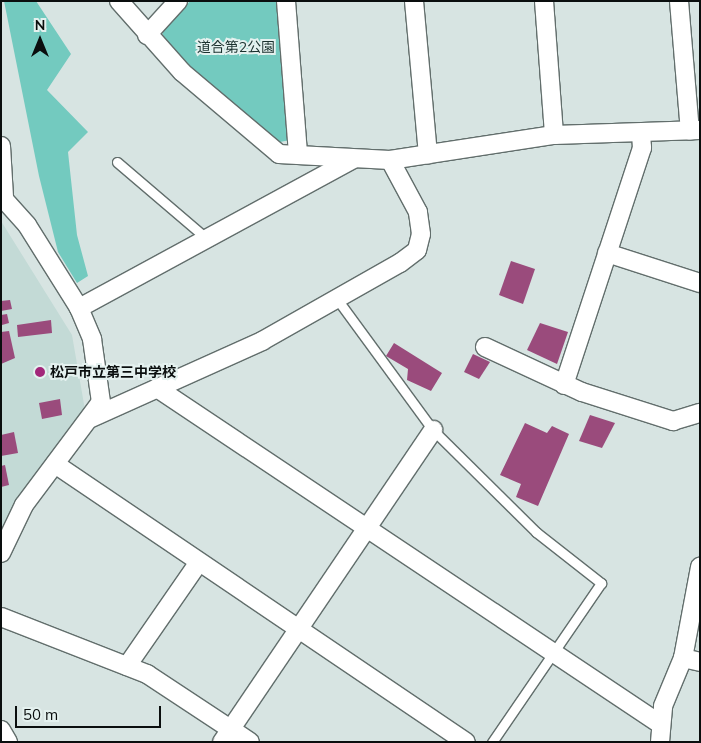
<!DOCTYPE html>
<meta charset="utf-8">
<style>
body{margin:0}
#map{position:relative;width:701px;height:743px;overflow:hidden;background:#d7e4e2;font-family:Mulish,"Noto Sans JP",sans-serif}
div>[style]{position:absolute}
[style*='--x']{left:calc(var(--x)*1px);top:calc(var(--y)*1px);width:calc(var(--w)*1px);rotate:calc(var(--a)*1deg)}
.built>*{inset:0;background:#c3dad6}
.green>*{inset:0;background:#73cabf}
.building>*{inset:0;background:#9a4b7c}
.roads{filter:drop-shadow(1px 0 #626e6c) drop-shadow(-1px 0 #626e6c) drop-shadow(0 1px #626e6c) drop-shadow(0 -1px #626e6c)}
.lane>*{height:9px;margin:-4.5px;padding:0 4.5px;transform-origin:4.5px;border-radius:4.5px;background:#fff}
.street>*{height:18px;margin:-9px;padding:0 9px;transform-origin:9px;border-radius:9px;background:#fff}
.dots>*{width:14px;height:14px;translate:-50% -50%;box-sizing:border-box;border:2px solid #e4f1ef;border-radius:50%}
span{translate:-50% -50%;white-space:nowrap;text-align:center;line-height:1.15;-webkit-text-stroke:4px #e4f1ef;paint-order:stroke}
.park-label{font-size:14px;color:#1a312e}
.poi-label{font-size:14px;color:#0a0e0e;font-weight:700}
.left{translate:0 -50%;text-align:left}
.frame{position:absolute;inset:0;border:2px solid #0a0e0e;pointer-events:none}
.north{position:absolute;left:15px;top:15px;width:50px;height:50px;-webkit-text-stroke:4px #e4f1ef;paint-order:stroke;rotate:0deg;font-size:14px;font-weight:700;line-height:20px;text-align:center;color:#0a0e0e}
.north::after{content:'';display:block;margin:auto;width:18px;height:22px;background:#0a0e0e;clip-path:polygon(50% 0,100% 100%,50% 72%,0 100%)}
.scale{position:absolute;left:15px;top:706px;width:146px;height:22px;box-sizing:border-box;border:2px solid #0a0e0e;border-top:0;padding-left:6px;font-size:15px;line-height:18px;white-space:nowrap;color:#0a0e0e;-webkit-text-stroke:4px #e4f1ef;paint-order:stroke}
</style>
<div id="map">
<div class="built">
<i style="clip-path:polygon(1px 221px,72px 335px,85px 410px,11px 509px,1px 530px)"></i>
</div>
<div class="green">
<i style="clip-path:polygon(4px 1px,36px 1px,71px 54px,47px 90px,88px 132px,68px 152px,77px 235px,88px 276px,77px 283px,58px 252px,39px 176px)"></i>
<i style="clip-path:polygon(190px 1px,278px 1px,290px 140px,280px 142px,201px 77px,165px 40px,162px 32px)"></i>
</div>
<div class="building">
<i style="clip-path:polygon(511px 261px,535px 269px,523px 304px,499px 295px)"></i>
<i style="clip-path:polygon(10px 300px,12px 309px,1px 311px,1px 301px)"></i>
<i style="clip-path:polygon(7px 314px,9px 323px,2px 325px,1px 315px)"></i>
<i style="clip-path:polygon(51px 320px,52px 333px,18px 337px,17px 325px)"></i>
<i style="clip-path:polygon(540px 323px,568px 332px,557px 364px,527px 350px)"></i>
<i style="clip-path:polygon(9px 331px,15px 358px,1px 364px,1px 332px)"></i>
<i style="clip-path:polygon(394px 343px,442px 373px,431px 391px,407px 380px,408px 369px,386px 356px)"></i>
<i style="clip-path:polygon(473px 354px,490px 362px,479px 379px,464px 372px)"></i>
<i style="clip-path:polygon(60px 399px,62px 415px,42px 419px,39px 403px)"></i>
<i style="clip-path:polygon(590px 415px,615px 423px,602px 448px,579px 441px)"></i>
<i style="clip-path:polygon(525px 423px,547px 433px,552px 426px,569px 434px,538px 506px,516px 497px,521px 484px,500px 475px)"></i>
<i style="clip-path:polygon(14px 432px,18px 453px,1px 456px,1px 435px)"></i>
<i style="clip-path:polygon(5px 465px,9px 485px,1px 487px,1px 466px)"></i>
</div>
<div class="roads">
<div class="lane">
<i style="--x:117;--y:162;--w:118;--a:40.5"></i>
<i style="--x:337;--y:299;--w:162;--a:53.8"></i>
<i style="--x:433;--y:430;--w:145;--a:44.7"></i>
<i style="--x:536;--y:532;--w:83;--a:38.1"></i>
<i style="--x:601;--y:583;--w:193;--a:124.4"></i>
</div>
<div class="street">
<i style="--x:119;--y:1;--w:95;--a:48.4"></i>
<i style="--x:182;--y:72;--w:127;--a:40.2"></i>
<i style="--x:279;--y:154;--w:111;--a:3.1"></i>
<i style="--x:390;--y:160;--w:166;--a:-8.7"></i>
<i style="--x:554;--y:135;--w:146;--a:-2"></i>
<i style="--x:286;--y:1;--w:154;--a:85.5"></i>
<i style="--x:414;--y:1;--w:154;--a:84.8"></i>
<i style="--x:544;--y:1;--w:134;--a:85.7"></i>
<i style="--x:679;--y:1;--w:130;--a:85.2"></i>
<i style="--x:147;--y:35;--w:46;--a:-47.6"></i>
<i style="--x:1;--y:146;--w:51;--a:86.6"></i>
<i style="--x:1;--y:196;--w:39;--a:48"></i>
<i style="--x:27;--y:225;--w:98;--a:57.9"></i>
<i style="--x:79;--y:308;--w:34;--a:67"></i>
<i style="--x:92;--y:339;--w:64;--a:81.9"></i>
<i style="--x:101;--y:402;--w:129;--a:126.8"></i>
<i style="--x:24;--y:505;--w:53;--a:115.6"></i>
<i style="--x:607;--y:253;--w:98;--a:17.9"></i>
<i style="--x:79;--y:308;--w:312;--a:-28.5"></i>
<i style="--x:485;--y:347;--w:107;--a:24.9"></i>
<i style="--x:582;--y:392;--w:96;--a:17.7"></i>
<i style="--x:673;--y:421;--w:28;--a:-17"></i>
<i style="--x:564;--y:385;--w:250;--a:-71.8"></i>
<i style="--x:642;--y:148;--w:15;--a:-94"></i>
<i style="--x:157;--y:388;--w:605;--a:33.74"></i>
<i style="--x:91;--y:418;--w:188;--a:-24.2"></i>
<i style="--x:262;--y:341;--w:159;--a:-29.5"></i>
<i style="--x:400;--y:263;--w:21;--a:-37"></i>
<i style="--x:417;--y:250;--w:16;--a:-76"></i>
<i style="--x:421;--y:234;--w:22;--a:-98"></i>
<i style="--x:418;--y:212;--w:59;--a:-118.3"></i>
<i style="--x:55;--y:464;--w:496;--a:34.1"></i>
<i style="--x:1;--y:617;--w:157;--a:21.3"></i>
<i style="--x:147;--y:674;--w:123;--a:33.4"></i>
<i style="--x:683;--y:658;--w:17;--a:13"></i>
<i style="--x:127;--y:666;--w:126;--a:-55.3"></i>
<i style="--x:1;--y:730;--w:14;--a:60"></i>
<i style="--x:222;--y:742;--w:377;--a:-55.9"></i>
<i style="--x:660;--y:742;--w:36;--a:-85"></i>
<i style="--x:663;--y:706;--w:52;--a:-67.4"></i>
<i style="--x:683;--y:658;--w:93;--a:-79.4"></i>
</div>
</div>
<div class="dots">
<i style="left:40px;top:372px;background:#a2267a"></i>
</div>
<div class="park-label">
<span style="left:236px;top:47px">道合第2公園</span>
</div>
<div class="poi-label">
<span class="left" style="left:50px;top:372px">松戸市立第三中学校</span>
</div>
<div class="frame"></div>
<div class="north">N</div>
<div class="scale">50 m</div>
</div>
